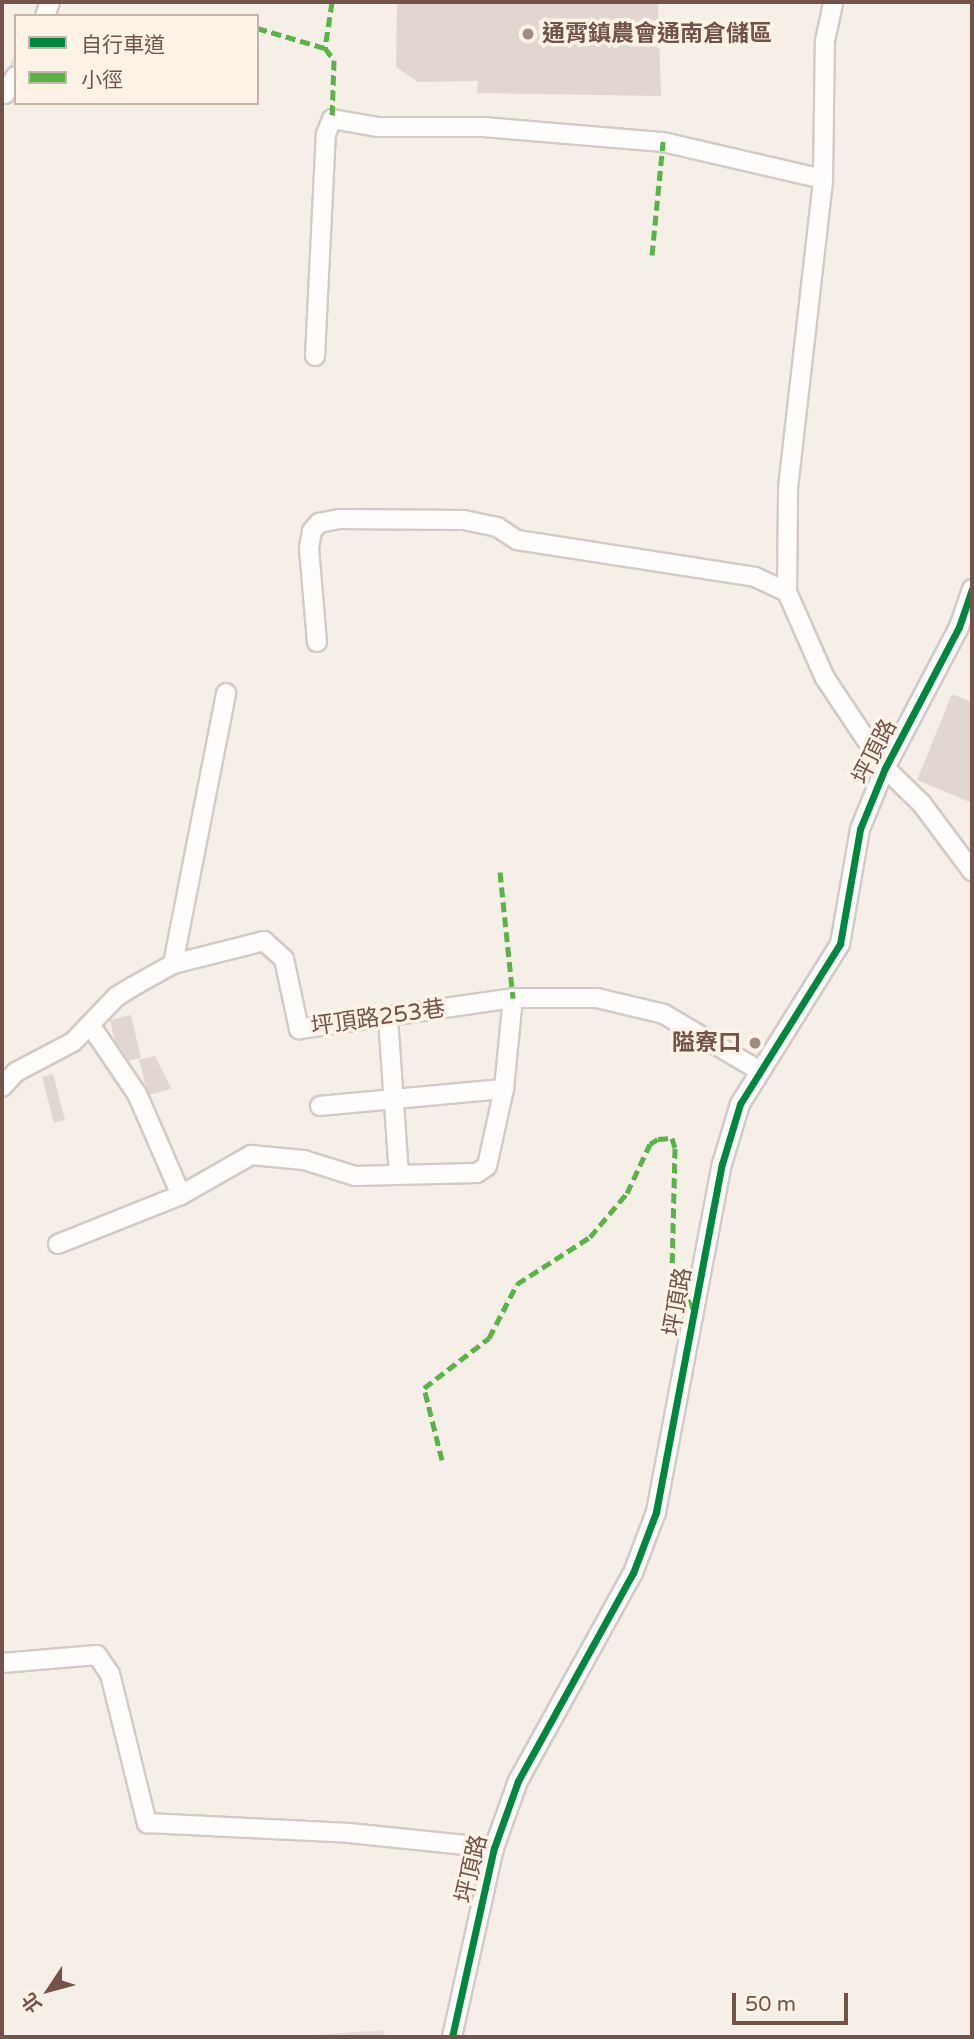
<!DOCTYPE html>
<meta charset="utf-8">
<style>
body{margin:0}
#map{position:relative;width:974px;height:2039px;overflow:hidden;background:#f6efe8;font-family:"Varela Round","Noto Sans TC",sans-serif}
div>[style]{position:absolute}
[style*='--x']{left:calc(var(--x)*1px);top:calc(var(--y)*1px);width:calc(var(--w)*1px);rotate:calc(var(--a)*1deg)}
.industrial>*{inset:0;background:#e8dfd9}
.stream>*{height:4.5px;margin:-2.25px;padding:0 2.25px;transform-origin:2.25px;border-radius:2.25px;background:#cae7e6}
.building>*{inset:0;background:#e2d6d0}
.roads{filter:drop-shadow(2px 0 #d4cac5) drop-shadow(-2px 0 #d4cac5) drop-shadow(0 2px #d4cac5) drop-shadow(0 -2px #d4cac5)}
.minor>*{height:18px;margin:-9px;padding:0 9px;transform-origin:9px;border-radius:9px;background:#fefdfc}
.quiet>*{height:5px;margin-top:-2.5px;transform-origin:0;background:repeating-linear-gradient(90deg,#59b447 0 10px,transparent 0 15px)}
.cycleway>*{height:7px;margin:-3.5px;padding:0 3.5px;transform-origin:3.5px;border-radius:3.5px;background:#00873e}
.dots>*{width:19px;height:19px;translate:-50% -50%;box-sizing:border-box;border:4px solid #fff3e8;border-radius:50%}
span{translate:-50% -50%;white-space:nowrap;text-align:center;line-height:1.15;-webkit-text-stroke:7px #fff3e8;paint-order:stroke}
.poi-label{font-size:23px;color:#735349;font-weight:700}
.left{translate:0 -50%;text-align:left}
.right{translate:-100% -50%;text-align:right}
.street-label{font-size:23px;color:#735349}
.frame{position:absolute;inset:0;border:4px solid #735349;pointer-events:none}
.legend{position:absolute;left:14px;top:14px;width:245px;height:91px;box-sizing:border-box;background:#fff3e8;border:2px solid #c7b3a8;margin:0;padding:9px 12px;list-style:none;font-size:21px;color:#735349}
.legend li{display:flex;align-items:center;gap:14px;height:35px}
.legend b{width:35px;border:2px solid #c7b3a8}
.north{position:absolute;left:14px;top:1955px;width:70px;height:70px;-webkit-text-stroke:5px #fff3e8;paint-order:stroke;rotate:234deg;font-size:19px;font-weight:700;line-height:28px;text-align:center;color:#735349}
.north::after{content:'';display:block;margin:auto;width:24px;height:32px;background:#735349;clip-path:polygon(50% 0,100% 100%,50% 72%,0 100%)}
.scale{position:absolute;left:732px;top:1993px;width:116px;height:32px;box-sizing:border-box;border:4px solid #735349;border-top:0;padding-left:9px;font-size:21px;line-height:24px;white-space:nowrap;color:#735349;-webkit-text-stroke:5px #fff3e8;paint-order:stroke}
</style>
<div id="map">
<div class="industrial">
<i style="clip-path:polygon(385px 2030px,384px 2037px,285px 2037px)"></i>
</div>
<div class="stream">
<i style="--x:7;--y:75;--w:20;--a:-63"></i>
</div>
<div class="building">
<i style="clip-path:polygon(397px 2px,658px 2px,661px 96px,477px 93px,478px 81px,418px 82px,396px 67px)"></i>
<i style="clip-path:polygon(952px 694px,972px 702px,972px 803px,917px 780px)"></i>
<i style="clip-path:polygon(131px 1015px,141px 1058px,120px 1063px,110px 1020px)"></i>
<i style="clip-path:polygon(155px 1056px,172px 1089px,148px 1095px,139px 1060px)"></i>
<i style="clip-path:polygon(53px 1074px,65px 1120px,54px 1123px,42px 1077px)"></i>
</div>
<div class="roads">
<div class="minor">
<i style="--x:45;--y:16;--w:15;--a:-70"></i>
<i style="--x:5;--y:94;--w:21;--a:-59"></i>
<i style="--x:315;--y:356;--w:222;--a:-87.2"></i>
<i style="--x:326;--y:134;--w:16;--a:-68"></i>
<i style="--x:332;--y:119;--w:47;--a:9.9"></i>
<i style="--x:378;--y:127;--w:105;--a:0"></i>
<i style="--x:483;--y:127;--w:181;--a:4.8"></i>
<i style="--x:663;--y:142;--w:164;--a:13"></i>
<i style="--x:787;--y:592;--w:104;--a:-89.4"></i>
<i style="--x:788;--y:488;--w:311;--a:-83.5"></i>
<i style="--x:823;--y:179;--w:138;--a:-89.2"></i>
<i style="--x:825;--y:41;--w:40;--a:-78"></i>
<i style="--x:317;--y:642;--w:94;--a:-94.9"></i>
<i style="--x:309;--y:548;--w:17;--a:-80"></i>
<i style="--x:312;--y:531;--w:11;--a:-49"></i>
<i style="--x:319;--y:523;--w:20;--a:-11"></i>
<i style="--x:339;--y:519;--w:125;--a:0.5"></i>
<i style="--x:464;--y:520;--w:34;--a:12"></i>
<i style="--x:497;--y:527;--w:24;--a:33"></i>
<i style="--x:517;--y:540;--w:241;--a:8.8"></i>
<i style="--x:755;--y:577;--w:35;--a:25"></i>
<i style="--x:787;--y:592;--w:94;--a:66.2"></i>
<i style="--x:825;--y:678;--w:108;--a:56.3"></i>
<i style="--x:885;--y:768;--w:52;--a:44.2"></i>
<i style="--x:922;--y:804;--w:84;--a:53.3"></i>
<i style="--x:173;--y:964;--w:276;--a:-78.9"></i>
<i style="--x:388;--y:1018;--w:157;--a:86"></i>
<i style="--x:2;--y:1087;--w:21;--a:-47"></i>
<i style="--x:16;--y:1072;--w:64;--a:-27.8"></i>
<i style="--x:73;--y:1042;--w:62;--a:-46.3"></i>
<i style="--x:116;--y:997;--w:19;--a:-32"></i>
<i style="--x:132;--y:987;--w:47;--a:-29.3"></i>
<i style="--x:173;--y:964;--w:94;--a:-14.2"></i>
<i style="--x:264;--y:941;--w:27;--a:42"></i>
<i style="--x:284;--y:959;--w:72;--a:77.9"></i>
<i style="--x:299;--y:1029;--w:216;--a:-8.2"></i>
<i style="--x:513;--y:998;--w:84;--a:0"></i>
<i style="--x:597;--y:998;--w:69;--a:13.4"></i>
<i style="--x:664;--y:1014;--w:112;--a:30.7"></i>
<i style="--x:320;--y:1106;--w:185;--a:-5.3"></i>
<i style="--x:181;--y:1195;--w:81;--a:-29.7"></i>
<i style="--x:251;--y:1155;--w:53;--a:5.4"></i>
<i style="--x:304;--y:1160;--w:53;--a:17.4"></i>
<i style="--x:355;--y:1176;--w:122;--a:-1.4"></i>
<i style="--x:477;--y:1173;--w:12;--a:-35"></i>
<i style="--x:487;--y:1166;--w:79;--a:-77.6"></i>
<i style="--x:504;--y:1089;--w:91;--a:-84.4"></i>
<i style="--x:58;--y:1244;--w:132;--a:-21.7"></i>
<i style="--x:181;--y:1195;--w:110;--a:-113.5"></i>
<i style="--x:137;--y:1094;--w:82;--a:-124.1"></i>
<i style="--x:2;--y:1663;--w:95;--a:-4.8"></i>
<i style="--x:97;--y:1655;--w:23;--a:56"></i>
<i style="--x:110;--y:1674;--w:154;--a:76.1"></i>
<i style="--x:147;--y:1823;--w:202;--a:2.8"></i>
<i style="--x:349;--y:1833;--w:146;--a:5.9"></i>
<i style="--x:452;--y:2037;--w:194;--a:-77.5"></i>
<i style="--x:494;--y:1848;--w:71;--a:-70.3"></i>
<i style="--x:518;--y:1781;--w:238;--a:-61.1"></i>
<i style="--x:633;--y:1573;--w:65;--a:-69.3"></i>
<i style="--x:656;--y:1512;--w:354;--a:-79.3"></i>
<i style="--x:722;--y:1164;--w:63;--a:-73.3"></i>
<i style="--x:740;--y:1104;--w:189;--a:-58"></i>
<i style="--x:840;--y:944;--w:117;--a:-80.1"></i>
<i style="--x:860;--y:829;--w:66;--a:-67.7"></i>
<i style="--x:885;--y:768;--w:159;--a:-62.3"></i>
<i style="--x:959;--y:627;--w:40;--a:-71.1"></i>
</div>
</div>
<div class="quiet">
<i style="--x:332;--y:2;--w:47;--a:98.7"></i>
<i style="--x:325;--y:48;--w:15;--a:53"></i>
<i style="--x:334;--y:60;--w:59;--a:91.9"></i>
<i style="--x:257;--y:28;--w:71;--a:16.4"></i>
<i style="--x:652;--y:255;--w:114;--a:-84.4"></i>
<i style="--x:500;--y:872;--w:127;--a:84.1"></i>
<i style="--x:442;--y:1460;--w:74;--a:-104"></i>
<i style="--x:424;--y:1388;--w:82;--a:-37.6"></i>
<i style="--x:489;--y:1338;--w:61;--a:-62.6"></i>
<i style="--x:517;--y:1284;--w:87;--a:-32.8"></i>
<i style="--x:590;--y:1237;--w:57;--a:-49.9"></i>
<i style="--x:627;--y:1193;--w:54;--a:-64.9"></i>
<i style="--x:650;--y:1144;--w:9;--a:-32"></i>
<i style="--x:658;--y:1139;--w:14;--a:-4"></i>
<i style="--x:672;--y:1138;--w:10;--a:73"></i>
<i style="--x:675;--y:1148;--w:126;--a:91.4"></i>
<i style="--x:672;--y:1274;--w:42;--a:58.6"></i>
</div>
<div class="cycleway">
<i style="--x:452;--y:2037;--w:194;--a:-77.5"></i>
<i style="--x:494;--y:1848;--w:71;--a:-70.3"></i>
<i style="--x:518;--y:1781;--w:238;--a:-61.1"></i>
<i style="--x:633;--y:1573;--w:65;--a:-69.3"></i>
<i style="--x:656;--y:1512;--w:354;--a:-79.3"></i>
<i style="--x:722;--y:1164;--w:63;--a:-73.3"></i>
<i style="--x:740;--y:1104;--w:189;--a:-58"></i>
<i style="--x:840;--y:944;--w:117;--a:-80.1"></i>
<i style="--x:860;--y:829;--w:66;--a:-67.7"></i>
<i style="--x:885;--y:768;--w:159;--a:-62.3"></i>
<i style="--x:959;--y:627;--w:40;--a:-71.1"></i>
</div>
<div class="dots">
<i style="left:528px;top:34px;background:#a18a81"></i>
<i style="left:755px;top:1043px;background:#a18a81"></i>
</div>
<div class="poi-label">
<span class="left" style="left:542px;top:34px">通霄鎮農會通南倉儲區</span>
<span class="right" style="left:741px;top:1043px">隘寮口</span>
</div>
<div class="street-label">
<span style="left:875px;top:752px;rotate:-63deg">坪頂路</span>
<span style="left:378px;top:1018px;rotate:-8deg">坪頂路253巷</span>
<span style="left:678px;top:1302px;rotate:-80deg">坪頂路</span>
<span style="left:472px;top:1869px;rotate:-77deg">坪頂路</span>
</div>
<div class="frame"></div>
<ul class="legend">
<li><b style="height:9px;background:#00873e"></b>自行車道</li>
<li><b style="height:9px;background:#59b447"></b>小徑</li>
</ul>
<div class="north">北</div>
<div class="scale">50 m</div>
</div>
